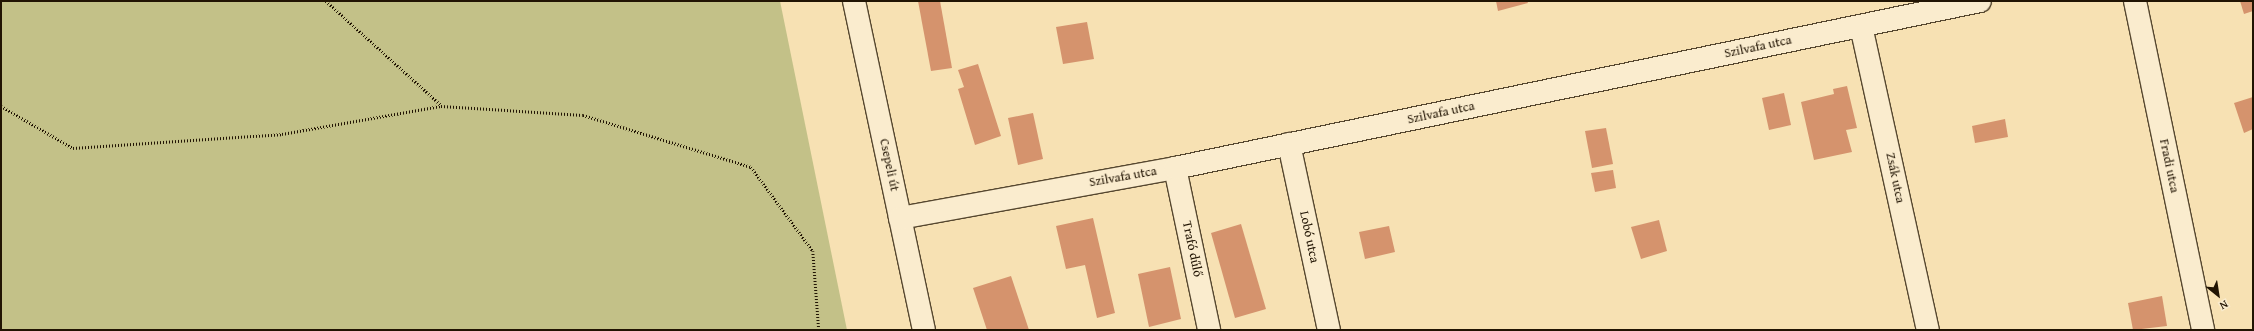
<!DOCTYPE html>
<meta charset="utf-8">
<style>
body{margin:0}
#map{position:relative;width:2254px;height:331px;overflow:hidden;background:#f7e1b3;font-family:"Gentium Book Plus",serif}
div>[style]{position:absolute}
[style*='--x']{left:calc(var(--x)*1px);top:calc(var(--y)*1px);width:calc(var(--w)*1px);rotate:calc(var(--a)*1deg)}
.green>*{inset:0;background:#c3c188}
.building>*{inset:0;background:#d5936d}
.path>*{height:2.5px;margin-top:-1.25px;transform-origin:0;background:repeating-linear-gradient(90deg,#211403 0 1px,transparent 0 3px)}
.roads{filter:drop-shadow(1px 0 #56472f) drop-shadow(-1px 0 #56472f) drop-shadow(0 1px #56472f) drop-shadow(0 -1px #56472f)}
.street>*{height:22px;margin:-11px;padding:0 11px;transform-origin:11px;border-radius:11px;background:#faecce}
span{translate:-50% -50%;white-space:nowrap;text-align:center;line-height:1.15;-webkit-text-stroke:3px #faecce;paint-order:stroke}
.street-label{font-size:13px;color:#211403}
.frame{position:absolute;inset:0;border:2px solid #211403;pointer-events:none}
.north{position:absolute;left:2198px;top:275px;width:40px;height:40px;-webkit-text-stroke:3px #faecce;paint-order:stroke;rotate:150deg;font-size:11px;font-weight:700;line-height:16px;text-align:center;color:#211403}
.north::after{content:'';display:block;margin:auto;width:14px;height:18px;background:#211403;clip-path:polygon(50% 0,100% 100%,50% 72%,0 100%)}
</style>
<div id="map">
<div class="green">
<i style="clip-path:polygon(1px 1px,780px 1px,847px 330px,1px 330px)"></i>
</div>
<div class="building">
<i style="clip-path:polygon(918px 1px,940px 1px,952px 68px,931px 71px)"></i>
<i style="clip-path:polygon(1496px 1px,1527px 1px,1528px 3px,1498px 11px)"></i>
<i style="clip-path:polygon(2240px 1px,2253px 1px,2253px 11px,2244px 14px)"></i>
<i style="clip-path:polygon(1087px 22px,1094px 59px,1063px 64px,1056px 27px)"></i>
<i style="clip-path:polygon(978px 64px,1001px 136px,975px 145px,958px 89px,964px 87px,958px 70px)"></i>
<i style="clip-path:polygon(1847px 86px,1857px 128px,1846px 130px,1852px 152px,1814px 160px,1801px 102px,1834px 94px,1833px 89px)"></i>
<i style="clip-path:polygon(1784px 93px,1791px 125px,1769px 130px,1762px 98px)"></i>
<i style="clip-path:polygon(2253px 97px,2253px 129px,2244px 133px,2234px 103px)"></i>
<i style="clip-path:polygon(1033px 113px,1043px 159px,1018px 165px,1008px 118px)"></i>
<i style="clip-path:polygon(2005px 119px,2008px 137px,1975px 143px,1972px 126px)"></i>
<i style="clip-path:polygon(1606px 128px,1613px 164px,1592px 168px,1585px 131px)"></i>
<i style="clip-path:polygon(1613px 170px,1616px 188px,1595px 192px,1591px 173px)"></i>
<i style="clip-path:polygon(1093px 218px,1115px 313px,1097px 318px,1085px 265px,1066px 269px,1056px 226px)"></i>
<i style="clip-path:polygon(1659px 220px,1667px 251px,1641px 259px,1631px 227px)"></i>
<i style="clip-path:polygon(1241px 224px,1266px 309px,1235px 318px,1211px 233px)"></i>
<i style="clip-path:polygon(1389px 226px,1395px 252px,1365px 259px,1359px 232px)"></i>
<i style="clip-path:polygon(1170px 267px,1181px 319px,1149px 327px,1138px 274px)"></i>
<i style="clip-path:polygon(1011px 276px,1029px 330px,987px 330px,973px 288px)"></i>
<i style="clip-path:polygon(2162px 296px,2167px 326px,2133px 330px,2128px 303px)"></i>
</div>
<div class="path">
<i style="--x:326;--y:1;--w:155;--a:42.1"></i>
<i style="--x:1;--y:106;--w:83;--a:30.3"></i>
<i style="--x:73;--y:148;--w:209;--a:-3.8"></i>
<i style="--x:282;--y:134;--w:161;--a:-10"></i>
<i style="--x:441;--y:106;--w:142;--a:3.6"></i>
<i style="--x:583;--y:115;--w:176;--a:17.2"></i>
<i style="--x:751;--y:167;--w:104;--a:53.6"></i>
<i style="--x:813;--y:251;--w:79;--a:85.7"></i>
</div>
<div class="roads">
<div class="street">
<i style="--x:854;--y:1;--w:336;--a:78"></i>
<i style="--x:2135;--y:1;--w:336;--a:78.3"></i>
<i style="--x:1861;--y:26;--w:311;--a:77.6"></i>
<i style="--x:1289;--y:144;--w:190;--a:77.9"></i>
<i style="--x:1175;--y:168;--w:166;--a:78.1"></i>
<i style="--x:900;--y:218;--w:280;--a:-10.3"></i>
<i style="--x:1175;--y:168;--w:822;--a:-11.72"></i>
</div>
</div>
<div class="street-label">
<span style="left:1758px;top:47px;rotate:-12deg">Szilvafa utca</span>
<span style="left:1441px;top:113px;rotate:-12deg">Szilvafa utca</span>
<span style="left:889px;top:165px;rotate:78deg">Csepeli út</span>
<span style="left:2169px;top:166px;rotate:78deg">Fradi utca</span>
<span style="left:1123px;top:177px;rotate:-10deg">Szilvafa utca</span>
<span style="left:1895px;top:178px;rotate:78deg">Zsák utca</span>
<span style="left:1309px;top:237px;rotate:78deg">Lobó utca</span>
<span style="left:1192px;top:249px;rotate:78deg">Trafó dűlő</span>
</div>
<div class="frame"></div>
<div class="north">N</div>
</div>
